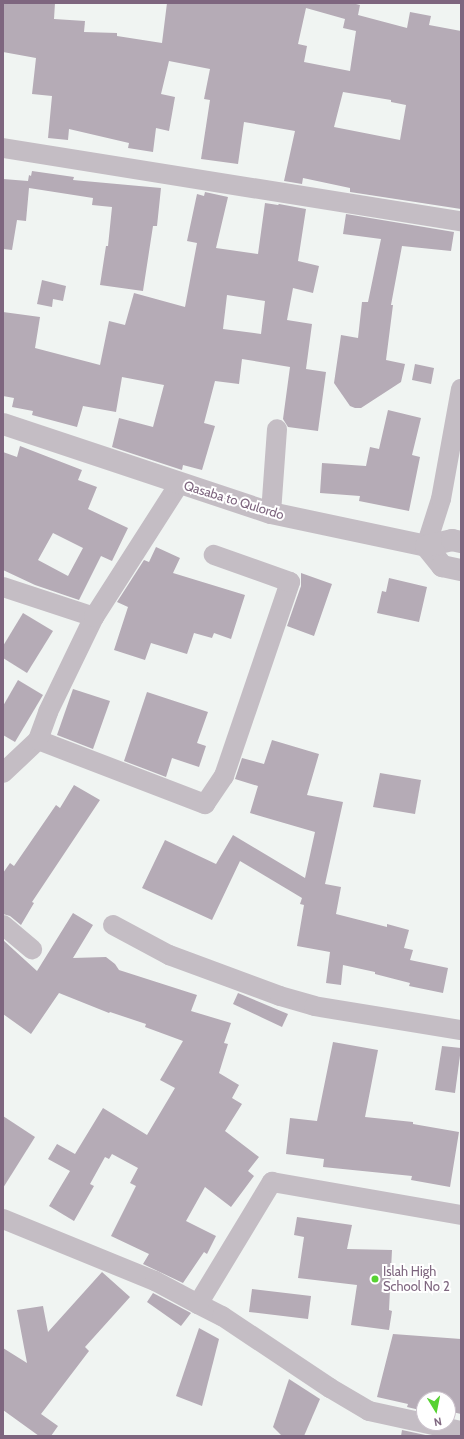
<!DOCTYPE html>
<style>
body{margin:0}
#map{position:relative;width:464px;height:1439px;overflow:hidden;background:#f0f4f2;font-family:Cabin,sans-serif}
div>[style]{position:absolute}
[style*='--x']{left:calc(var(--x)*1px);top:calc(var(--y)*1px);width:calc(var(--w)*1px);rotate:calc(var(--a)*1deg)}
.building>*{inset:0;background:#b5abb6}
.minor>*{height:20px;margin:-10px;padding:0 10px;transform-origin:10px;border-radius:10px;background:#c4bdc4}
.tertiary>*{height:22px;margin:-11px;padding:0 11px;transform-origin:11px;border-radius:11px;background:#c4bdc4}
.dots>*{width:11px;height:11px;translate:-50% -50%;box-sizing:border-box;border:2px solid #fff;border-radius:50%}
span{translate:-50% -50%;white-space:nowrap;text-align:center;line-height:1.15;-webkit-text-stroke:4px #fff;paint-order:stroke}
.street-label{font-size:13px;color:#7e667f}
.poi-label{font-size:13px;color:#7e667f}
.left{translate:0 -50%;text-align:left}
.frame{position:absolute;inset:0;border:4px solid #7e667f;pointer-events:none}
.north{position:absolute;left:416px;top:1391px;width:40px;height:40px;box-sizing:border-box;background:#fff;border:1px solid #cbc2cc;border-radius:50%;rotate:170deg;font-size:11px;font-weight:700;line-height:16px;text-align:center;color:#7e667f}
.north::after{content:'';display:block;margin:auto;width:14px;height:18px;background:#57d232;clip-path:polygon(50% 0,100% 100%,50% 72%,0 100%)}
</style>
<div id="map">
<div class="building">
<i style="clip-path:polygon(evenodd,3px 3px,55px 3px,54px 19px,85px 21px,84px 32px,117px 33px,117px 36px,162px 43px,167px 3px,352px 3px,360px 5px,358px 15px,407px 28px,410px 12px,431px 16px,429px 25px,461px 31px,461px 209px,350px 192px,350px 188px,303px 178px,302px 184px,284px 181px,295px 131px,244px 122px,238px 164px,201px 159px,210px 100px,204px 99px,210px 69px,169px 61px,161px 94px,175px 97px,169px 131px,156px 128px,153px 152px,128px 148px,129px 143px,69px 129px,68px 140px,48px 138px,52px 96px,32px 94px,36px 58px,3px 52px,3px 3px,306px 8px,345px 19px,343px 28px,356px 31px,350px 71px,304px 62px,307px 46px,298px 44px,306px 8px,3px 3px,343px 92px,391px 100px,391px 102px,406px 105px,400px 140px,334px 127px,343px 92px)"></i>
<i style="clip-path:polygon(32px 171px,74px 177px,73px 180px,161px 188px,157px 226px,153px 226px,143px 291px,100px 285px,106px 246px,108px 246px,112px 207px,92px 205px,93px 198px,29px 188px,26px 221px,17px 220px,12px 250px,3px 249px,3px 179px,28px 181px,29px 175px,31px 176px)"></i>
<i style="clip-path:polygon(evenodd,205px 192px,228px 197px,216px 248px,258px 254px,265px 203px,278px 205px,279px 204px,306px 209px,298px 261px,319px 266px,313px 293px,293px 288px,287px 320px,312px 324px,306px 369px,326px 372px,318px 431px,288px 427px,283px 419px,290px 367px,242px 359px,239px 384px,215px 381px,204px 423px,215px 426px,202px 470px,183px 465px,182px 470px,112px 447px,119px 418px,153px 427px,164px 385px,122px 377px,116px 412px,83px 406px,77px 427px,32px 415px,33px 411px,12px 407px,14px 398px,3px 396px,3px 312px,40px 317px,35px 348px,100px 365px,109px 321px,125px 325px,134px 293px,185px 307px,197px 243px,187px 241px,197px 194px,204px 196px,205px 192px,227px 295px,265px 301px,261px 334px,223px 329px,227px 295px)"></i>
<i style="clip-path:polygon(346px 214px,454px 232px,451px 251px,402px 246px,391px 305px,393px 305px,386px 360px,405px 364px,401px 382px,361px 408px,355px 408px,350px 406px,334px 383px,341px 335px,358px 338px,362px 302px,368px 302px,381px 239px,343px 234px)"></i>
<i style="clip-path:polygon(42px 280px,66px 286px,63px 301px,53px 299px,52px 307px,37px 304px)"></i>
<i style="clip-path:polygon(415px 364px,434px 368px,431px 384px,412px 380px)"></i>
<i style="clip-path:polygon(388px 410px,421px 418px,412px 455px,420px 457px,409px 511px,359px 501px,360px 496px,320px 493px,322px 463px,366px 466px,370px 447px,379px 449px)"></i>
<i style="clip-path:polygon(evenodd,20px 446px,82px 470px,78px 480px,97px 487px,88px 509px,128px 528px,112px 561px,101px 556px,79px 600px,35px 585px,3px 570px,3px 452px,17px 457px,20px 446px,53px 533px,83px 548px,68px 576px,38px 560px,53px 533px)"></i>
<i style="clip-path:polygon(156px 547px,180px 558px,173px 573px,245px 595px,231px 639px,214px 633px,212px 638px,194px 633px,187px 654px,151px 643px,145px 660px,114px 650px,128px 607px,117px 602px,144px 560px,149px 562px)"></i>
<i style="clip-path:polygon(301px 573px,332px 584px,314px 636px,287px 626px,301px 586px)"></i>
<i style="clip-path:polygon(389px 578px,427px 587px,419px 622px,377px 613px,382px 591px,386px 592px)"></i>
<i style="clip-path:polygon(23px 613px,53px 631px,27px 673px,3px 658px,3px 646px)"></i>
<i style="clip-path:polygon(18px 680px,43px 695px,15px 742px,3px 735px,3px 706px)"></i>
<i style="clip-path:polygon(73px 689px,110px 701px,93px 749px,57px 735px)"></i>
<i style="clip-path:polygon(147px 692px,208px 712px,197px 743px,206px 746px,199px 767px,172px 758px,166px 777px,124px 761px)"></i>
<i style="clip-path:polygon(272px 740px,319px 754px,307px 795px,343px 802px,325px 884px,341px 887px,336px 914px,387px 927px,387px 924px,409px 930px,404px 948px,413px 950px,410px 960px,448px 968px,443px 993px,409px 986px,410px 983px,375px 974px,375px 972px,343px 965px,341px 985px,326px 983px,330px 952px,297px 946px,304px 905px,300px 904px,302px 898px,240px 861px,212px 920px,142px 888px,165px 840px,216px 864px,233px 835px,305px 878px,315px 832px,250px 813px,258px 786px,235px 779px,242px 758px,264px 764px)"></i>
<i style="clip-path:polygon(380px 773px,421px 780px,415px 814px,373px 807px)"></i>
<i style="clip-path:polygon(74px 785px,100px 800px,32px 902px,34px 903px,21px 925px,10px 916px,3px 914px,3px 873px,10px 863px,14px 866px,56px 805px,60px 808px)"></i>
<i style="clip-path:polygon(73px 913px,93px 925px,73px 958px,106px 957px,115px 964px,119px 970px,197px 995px,191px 1011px,231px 1023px,224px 1043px,228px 1044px,219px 1073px,239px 1085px,232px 1098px,242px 1104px,225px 1131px,259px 1157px,248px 1171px,254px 1176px,231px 1207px,205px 1187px,186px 1221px,216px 1236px,207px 1254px,204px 1252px,183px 1283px,143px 1264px,149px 1254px,111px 1236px,136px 1186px,130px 1183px,138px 1168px,112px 1154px,109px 1159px,105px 1157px,90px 1184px,94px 1186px,74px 1221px,49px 1206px,70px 1171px,48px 1159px,57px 1144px,75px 1154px,103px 1108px,147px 1135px,175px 1088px,160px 1080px,183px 1041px,145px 1027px,146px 1024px,110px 1012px,109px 1013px,59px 993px,31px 1034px,3px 1014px,3px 940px,37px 971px)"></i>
<i style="clip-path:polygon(238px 993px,288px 1014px,282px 1027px,233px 1004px)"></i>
<i style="clip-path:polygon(333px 1042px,378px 1050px,365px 1117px,413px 1122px,413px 1124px,459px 1132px,450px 1187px,411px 1180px,412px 1176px,323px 1167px,324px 1159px,286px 1154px,290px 1118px,317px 1121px)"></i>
<i style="clip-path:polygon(442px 1046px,461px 1048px,455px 1093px,435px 1090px)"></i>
<i style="clip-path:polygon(3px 1116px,35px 1137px,3px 1188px)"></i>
<i style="clip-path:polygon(297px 1217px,352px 1225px,347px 1249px,392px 1250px,389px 1310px,392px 1311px,389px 1330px,351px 1325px,357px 1285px,298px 1278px,304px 1237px,294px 1235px)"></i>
<i style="clip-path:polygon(102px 1272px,130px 1297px,85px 1347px,89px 1351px,41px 1414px,58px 1426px,51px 1436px,39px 1436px,3px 1410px,3px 1348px,27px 1363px,17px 1310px,43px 1306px,48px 1332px)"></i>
<i style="clip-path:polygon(252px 1289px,311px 1296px,308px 1319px,249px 1312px)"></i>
<i style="clip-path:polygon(153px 1293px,191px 1313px,181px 1326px,147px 1302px)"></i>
<i style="clip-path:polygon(199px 1328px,219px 1339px,202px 1406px,176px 1396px)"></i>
<i style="clip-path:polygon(393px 1334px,461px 1339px,461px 1414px,448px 1411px,448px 1399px,424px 1399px,424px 1411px,407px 1407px,408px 1404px,377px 1397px)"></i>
<i style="clip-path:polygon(289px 1379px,320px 1399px,304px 1436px,282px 1436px,273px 1427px)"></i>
<i style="clip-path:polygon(402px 1430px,430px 1436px,401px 1436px)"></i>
</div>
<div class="minor">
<i style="--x:3;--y:148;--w:464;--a:9.1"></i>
<i style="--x:271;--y:513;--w:84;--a:-85.9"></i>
<i style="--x:426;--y:546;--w:49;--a:-72.3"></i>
<i style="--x:441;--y:499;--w:112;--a:-79.7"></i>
<i style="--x:3;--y:587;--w:96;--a:18.2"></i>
<i style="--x:38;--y:740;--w:179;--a:21"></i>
<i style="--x:205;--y:804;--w:34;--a:-56"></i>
<i style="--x:224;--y:776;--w:205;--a:-71.2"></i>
<i style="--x:290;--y:582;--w:81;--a:-160.4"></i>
<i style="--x:3;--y:773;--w:48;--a:-43.3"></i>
<i style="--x:38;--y:740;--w:30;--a:-70"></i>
<i style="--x:48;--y:712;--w:106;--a:-64.2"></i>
<i style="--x:94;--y:617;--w:158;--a:-57.4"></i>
<i style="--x:3;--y:925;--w:38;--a:40"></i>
<i style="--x:113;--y:925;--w:64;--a:28.2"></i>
<i style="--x:169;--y:955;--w:118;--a:20.3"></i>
<i style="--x:280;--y:996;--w:35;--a:16"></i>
<i style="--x:314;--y:1006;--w:149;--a:9.3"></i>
<i style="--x:3;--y:1219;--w:164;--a:22.2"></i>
<i style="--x:155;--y:1281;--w:49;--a:28.1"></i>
<i style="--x:198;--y:1304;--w:27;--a:27"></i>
<i style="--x:222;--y:1316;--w:130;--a:33.7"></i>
<i style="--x:330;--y:1388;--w:45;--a:30.5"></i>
<i style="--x:369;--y:1411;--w:94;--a:12.3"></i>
<i style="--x:198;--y:1304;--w:143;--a:-58.8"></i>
<i style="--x:272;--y:1182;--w:192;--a:9.9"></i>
</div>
<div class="tertiary">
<i style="--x:3;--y:424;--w:282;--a:18.4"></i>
<i style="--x:271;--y:513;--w:158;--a:12"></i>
<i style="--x:426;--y:546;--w:26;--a:51"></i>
<i style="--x:442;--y:566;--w:19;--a:12"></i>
<i style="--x:426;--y:546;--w:27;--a:-13"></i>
<i style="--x:452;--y:540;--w:9;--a:13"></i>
</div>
<div class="dots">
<i style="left:375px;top:1279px;background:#57d232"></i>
</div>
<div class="street-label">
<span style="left:234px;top:500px;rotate:17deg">Qasaba to Qulordo</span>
</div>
<div class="poi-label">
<span class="left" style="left:383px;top:1279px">Islah High<br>School No 2</span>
</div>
<div class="frame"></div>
<div class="north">N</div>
</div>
